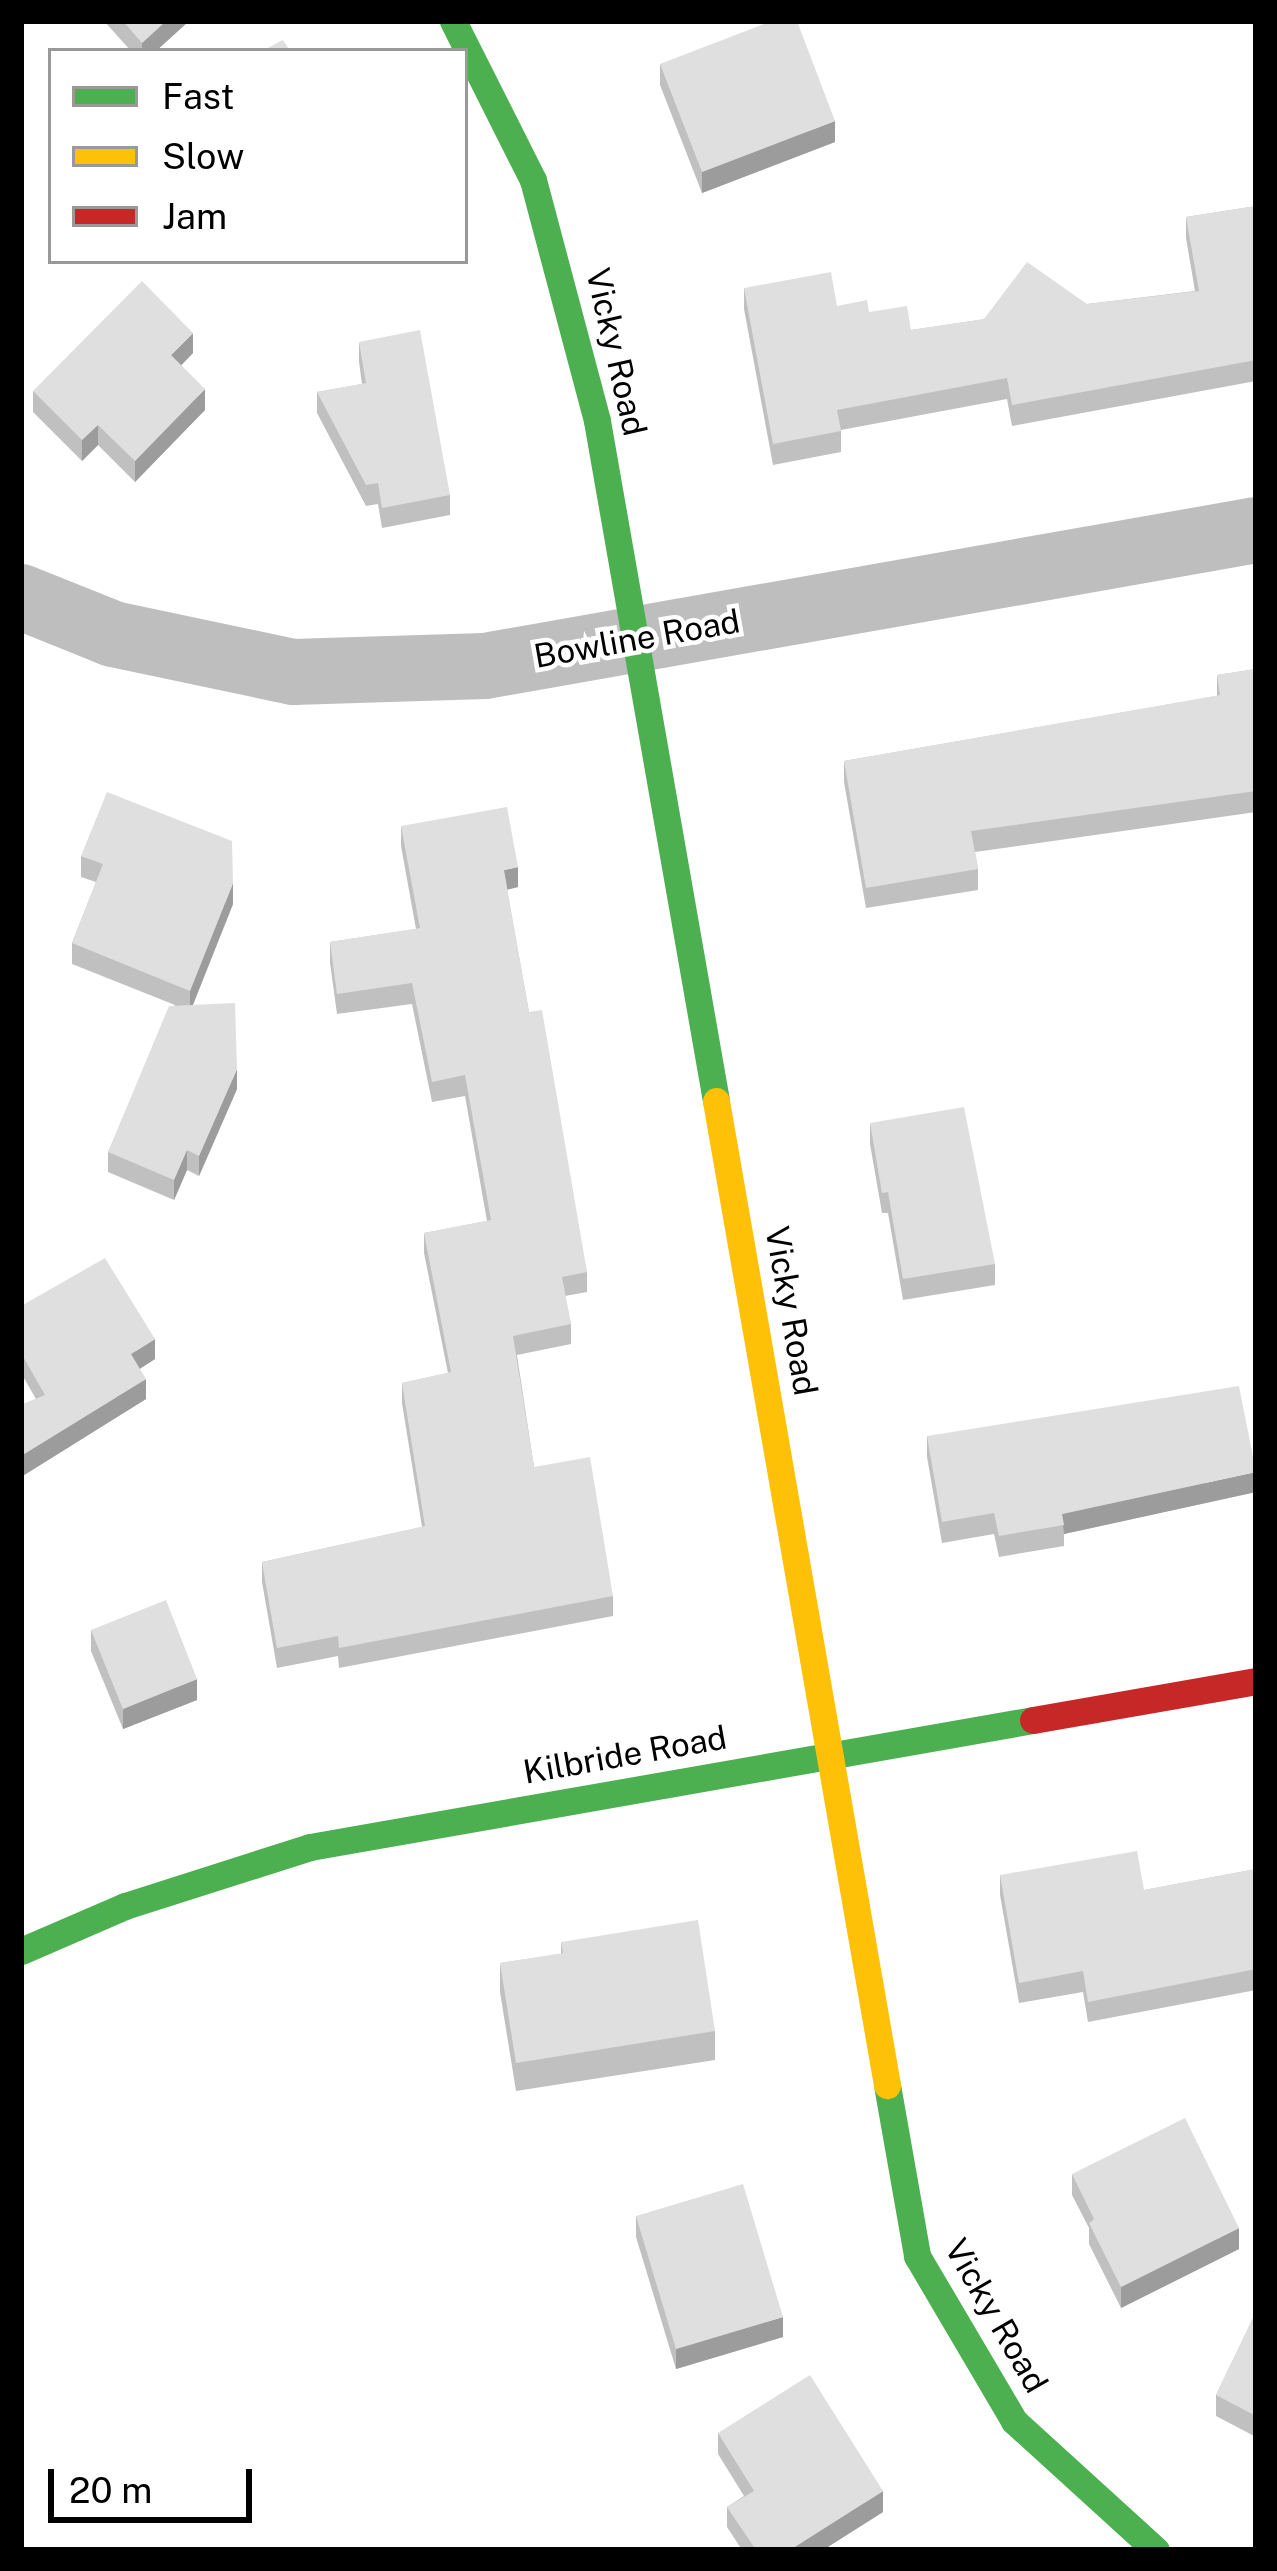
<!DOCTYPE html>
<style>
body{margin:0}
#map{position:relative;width:1277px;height:2571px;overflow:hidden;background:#fff;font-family:"Public Sans",sans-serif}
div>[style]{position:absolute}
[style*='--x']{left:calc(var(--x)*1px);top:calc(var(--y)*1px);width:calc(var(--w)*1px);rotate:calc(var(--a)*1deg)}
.street>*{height:66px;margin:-33px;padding:0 33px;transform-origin:33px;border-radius:33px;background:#bebebe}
.fast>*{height:27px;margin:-13.5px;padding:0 13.5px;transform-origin:13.5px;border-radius:13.5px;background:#4caf50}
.slow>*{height:27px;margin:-13.5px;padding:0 13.5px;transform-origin:13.5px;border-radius:13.5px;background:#ffc107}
.jam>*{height:27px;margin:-13.5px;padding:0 13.5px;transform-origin:13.5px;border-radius:13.5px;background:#c62828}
.wall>*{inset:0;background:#c0c0c0}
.shaded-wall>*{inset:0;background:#9c9c9c}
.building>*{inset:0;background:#dfdfdf}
span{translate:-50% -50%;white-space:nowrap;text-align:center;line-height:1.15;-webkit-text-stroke:9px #fff;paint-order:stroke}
.street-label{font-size:33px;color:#000}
.frame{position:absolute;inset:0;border:24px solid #000;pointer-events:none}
.legend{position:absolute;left:48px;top:48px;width:420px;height:216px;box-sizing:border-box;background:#fff;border:3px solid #999;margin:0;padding:15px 21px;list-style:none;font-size:36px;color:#000}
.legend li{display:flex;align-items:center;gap:24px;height:60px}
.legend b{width:60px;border:3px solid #999}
.scale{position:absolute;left:48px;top:2469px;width:204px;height:54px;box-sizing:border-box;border:6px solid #000;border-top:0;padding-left:15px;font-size:36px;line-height:42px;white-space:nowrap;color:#000;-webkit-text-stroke:9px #fff;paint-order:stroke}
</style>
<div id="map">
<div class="street">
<i style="--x:21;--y:597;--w:99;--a:21.9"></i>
<i style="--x:113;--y:634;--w:184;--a:11.9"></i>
<i style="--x:293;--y:672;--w:192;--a:-1.8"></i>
<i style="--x:485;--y:666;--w:783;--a:-10"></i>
</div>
<div class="fast">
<i style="--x:453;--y:21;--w:178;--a:63.3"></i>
<i style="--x:533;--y:180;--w:249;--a:75.1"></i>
<i style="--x:597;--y:421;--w:690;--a:80.07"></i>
<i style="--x:21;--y:1951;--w:113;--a:-23.4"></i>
<i style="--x:125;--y:1906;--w:194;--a:-17.7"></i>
<i style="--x:310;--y:1847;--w:734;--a:-9.96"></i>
<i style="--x:887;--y:2085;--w:174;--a:80"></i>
<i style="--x:917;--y:2256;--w:191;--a:59.5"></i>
<i style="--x:1014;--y:2421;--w:192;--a:42.3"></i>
</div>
<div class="slow">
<i style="--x:716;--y:1101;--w:999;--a:80.14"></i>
</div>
<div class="jam">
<i style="--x:1033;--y:1720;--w:226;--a:-9.9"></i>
</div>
<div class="wall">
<i style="clip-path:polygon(104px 21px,189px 21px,156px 51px,131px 51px)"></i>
<i style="clip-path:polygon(660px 64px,835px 142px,702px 193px,660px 85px)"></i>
<i style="clip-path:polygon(1256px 206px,1256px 381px,1012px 426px,1007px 399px,841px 430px,841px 452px,773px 465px,744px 309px,744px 288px,869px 312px,911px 330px,1087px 304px,1195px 291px,1186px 238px,1186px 217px)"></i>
<i style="clip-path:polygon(359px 342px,450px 495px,450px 515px,382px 528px,378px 504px,366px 506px,317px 413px,317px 392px,362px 384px,359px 362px)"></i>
<i style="clip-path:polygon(193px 353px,181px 365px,205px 410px,135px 482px,98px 445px,82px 461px,33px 412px,33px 391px)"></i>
<i style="clip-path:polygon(1256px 669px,1256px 812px,975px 852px,978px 869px,978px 890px,866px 908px,844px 782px,844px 761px,1217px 696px,1217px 675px)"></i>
<i style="clip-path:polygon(401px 826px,518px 887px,507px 890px,529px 1012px,587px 1272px,587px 1292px,565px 1296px,571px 1324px,571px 1344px,517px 1355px,534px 1467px,613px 1596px,613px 1616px,339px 1668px,338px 1656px,277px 1668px,262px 1582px,262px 1562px,422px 1527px,402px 1403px,402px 1383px,448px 1373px,424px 1253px,424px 1233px,487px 1221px,465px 1096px,432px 1102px,412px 1004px,337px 1014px,330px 963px,330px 942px,416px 929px,401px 846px)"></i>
<i style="clip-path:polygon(81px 856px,233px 904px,193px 1005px,237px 1089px,199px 1176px,187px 1170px,174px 1200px,108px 1172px,108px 1152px,175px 1005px,72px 964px,72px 943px,96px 882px,81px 877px)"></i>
<i style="clip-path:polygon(870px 1123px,995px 1264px,995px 1285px,903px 1300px,888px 1213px,882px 1213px,870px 1144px)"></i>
<i style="clip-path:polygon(21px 1306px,155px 1359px,140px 1369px,146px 1399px,21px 1477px,21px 1405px,36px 1399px,21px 1373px)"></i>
<i style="clip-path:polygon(927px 1436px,1256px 1492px,1064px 1534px,1064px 1546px,999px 1557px,994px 1534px,942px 1543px,927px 1457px)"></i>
<i style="clip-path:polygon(91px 1630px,197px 1700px,123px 1729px,91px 1651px)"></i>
<i style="clip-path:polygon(1256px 1869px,1256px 1990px,1088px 2022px,1083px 1992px,1019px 2003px,1000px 1895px,1000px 1875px,1144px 1890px)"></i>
<i style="clip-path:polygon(561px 1942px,715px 2031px,715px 2060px,516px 2091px,500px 1992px,500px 1963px,561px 1954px)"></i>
<i style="clip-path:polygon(1072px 2174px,1239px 2249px,1121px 2308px,1089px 2244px,1089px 2228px,1072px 2195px)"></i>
<i style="clip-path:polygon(636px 2216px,783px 2337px,676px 2369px,636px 2237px)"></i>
<i style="clip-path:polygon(1256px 2312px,1256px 2437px,1216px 2416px,1216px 2395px)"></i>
<i style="clip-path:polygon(718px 2433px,883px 2512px,823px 2550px,742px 2550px,727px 2527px,727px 2507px,744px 2496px,718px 2454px)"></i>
</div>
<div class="shaded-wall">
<i style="clip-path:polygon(166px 21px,189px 21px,156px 51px,142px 51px,142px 43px)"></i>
<i style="clip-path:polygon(835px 121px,835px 142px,702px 193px,702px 172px)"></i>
<i style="clip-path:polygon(193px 333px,193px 353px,171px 376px,171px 355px)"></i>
<i style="clip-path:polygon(205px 389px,205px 410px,135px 482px,135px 461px)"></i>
<i style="clip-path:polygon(98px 425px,98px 445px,82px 461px,82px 440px)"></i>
<i style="clip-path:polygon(518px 867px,518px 887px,504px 890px,504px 870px)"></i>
<i style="clip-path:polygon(233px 883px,233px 904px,190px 1012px,190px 991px)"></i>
<i style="clip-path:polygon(237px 1069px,237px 1089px,199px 1176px,199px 1156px)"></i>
<i style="clip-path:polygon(187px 1150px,187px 1170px,174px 1200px,174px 1180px)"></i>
<i style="clip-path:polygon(155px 1339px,155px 1359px,131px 1374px,131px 1354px)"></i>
<i style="clip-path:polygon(146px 1379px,146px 1399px,21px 1477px,21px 1456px)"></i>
<i style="clip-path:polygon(1256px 1472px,1256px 1492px,1064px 1534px,1062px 1514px)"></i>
<i style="clip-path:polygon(197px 1679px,197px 1700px,123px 1729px,123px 1709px)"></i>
<i style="clip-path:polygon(1239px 2228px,1239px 2249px,1121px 2308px,1121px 2287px)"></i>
<i style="clip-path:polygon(783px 2317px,783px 2337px,676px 2369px,676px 2349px)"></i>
<i style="clip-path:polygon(883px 2491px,883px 2512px,823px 2550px,790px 2550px)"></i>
</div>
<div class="building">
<i style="clip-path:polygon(123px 21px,166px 21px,142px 43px)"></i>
<i style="clip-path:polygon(772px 21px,797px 21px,835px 121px,702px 172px,660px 64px)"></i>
<i style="clip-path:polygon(283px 40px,290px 51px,262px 51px)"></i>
<i style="clip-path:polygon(1256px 206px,1256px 360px,1012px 405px,1007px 378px,837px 410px,841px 431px,773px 444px,744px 288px,831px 272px,837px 306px,867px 300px,869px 312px,907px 306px,911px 330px,984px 319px,1027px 262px,1087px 304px,1199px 291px,1186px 217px)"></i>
<i style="clip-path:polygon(142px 281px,193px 333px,171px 355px,205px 389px,135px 461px,98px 425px,82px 440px,33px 391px)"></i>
<i style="clip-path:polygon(420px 330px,450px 495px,382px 508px,378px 483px,366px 485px,317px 392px,366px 383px,359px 342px)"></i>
<i style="clip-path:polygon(1256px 669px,1256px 791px,971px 831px,978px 869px,866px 888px,844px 761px,1220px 695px,1217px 675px)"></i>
<i style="clip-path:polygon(107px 792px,232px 841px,233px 883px,190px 991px,72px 943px,103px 864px,81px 856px)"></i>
<i style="clip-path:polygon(507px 807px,518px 867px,504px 870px,529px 1012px,542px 1010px,587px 1272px,562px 1277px,571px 1324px,513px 1336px,534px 1467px,590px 1457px,613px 1596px,339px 1648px,338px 1636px,277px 1648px,262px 1562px,425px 1526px,402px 1383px,451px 1372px,424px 1233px,491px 1220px,465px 1075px,432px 1082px,412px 983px,337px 994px,330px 942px,420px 928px,401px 826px)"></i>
<i style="clip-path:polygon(235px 1003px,237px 1069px,199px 1156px,187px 1150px,174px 1180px,108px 1152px,169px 1006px)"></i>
<i style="clip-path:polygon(964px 1107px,995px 1264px,903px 1279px,888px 1192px,882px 1193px,870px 1123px)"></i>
<i style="clip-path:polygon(105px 1258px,155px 1339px,131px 1354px,146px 1379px,21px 1456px,21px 1405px,45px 1395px,21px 1353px,21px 1306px)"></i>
<i style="clip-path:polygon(1239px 1386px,1256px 1472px,1062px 1514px,1064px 1525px,999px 1536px,994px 1513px,942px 1522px,927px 1436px)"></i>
<i style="clip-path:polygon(166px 1600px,197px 1679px,123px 1709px,91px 1630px)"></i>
<i style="clip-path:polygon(1137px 1851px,1144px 1890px,1256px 1869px,1256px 1969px,1088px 2002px,1083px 1971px,1019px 1983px,1000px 1875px)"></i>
<i style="clip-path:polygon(698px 1920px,715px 2031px,516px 2063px,500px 1963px,563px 1953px,561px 1942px)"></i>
<i style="clip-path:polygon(1185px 2118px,1239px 2228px,1121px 2287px,1089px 2223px,1094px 2219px,1072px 2174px)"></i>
<i style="clip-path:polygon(743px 2184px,783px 2317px,676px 2349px,636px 2216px)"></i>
<i style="clip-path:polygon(1256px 2312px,1256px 2416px,1216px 2395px)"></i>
<i style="clip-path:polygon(810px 2375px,883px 2491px,790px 2550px,756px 2550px,727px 2507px,754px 2491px,718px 2433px)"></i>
</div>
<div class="street-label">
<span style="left:616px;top:352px;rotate:77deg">Vicky Road</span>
<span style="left:637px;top:639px;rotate:-10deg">Bowline Road</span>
<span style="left:791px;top:1311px;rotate:80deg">Vicky Road</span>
<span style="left:625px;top:1755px;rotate:-10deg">Kilbride Road</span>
<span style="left:996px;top:2316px;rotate:60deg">Vicky Road</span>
</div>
<div class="frame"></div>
<ul class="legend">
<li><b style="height:15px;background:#4caf50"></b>Fast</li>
<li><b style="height:15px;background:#ffc107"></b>Slow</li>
<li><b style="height:15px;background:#c62828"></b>Jam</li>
</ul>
<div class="scale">20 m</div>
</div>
